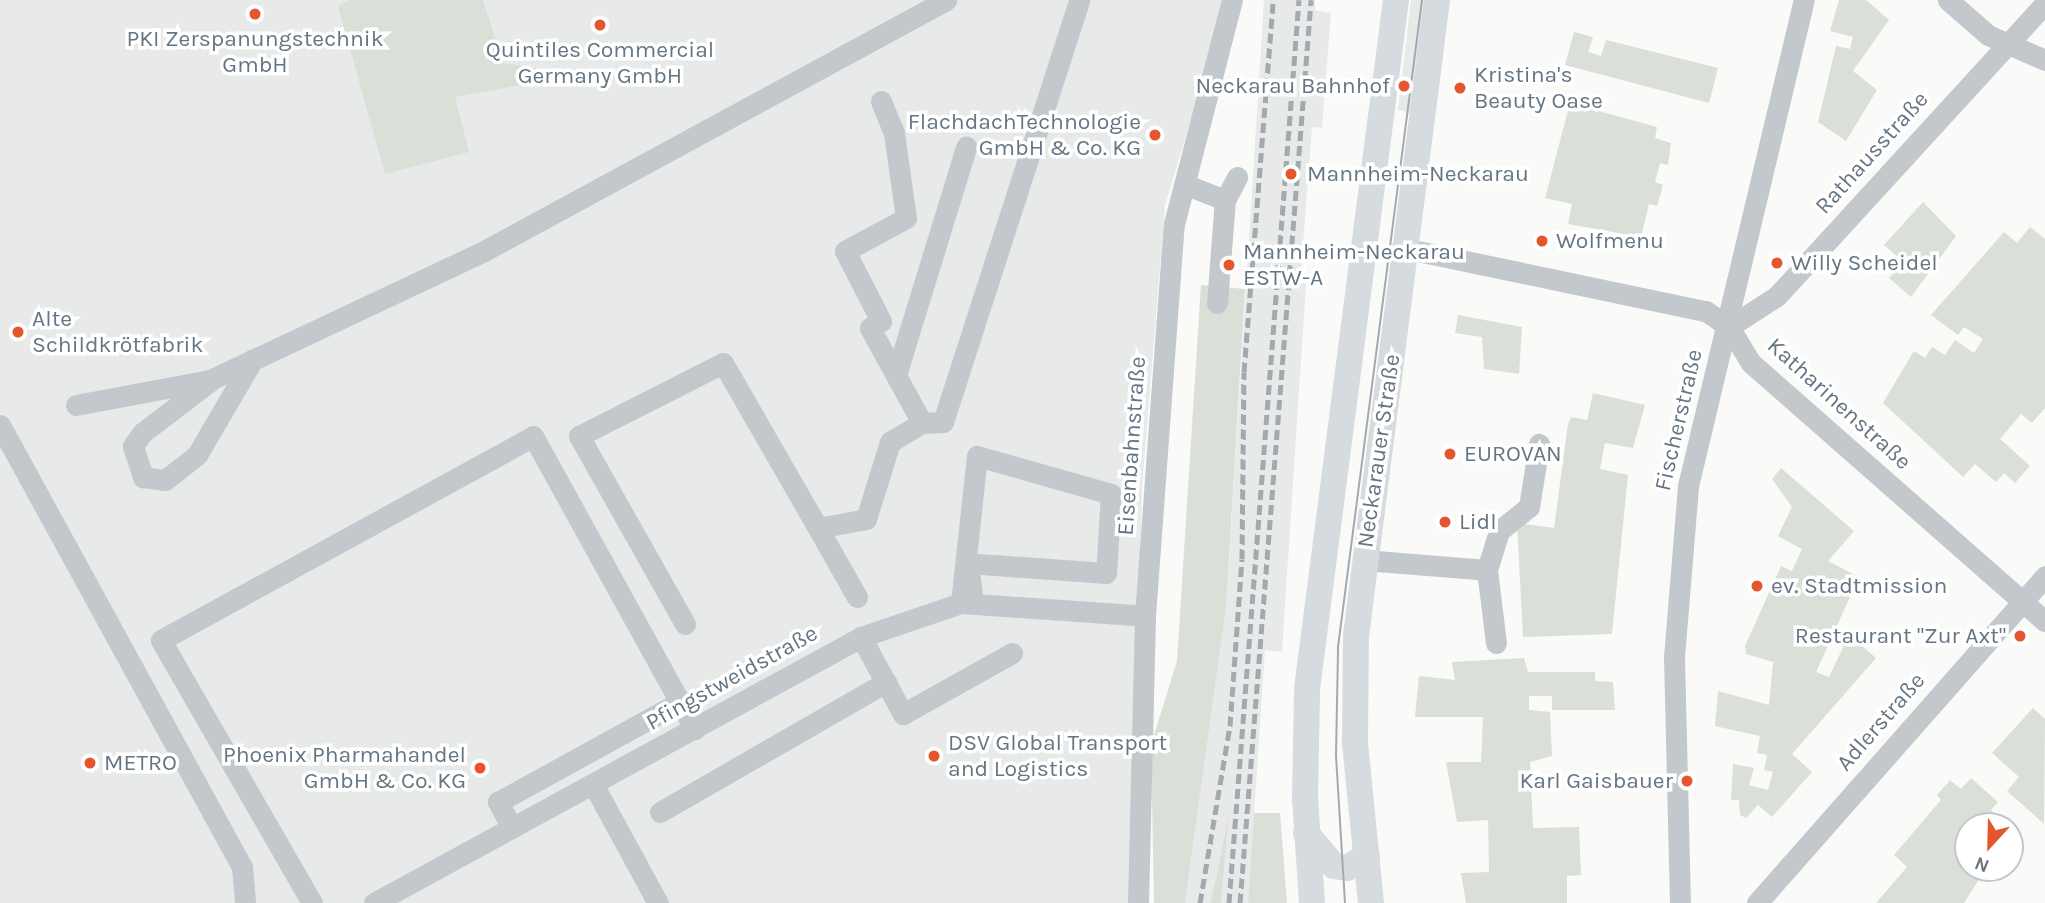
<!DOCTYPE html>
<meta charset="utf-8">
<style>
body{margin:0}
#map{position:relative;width:2045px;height:903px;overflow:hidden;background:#fafaf8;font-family:Karla,sans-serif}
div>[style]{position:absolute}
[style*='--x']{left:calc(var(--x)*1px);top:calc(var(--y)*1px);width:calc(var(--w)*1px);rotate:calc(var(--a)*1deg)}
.built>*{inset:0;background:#e8e9e9}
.green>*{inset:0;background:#dadfd7}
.minor>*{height:21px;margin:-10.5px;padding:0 10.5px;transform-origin:10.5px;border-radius:10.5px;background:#c3c8cc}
.major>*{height:26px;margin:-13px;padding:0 13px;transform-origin:13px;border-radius:13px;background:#d6dbdf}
.tram>*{height:2px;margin:-1px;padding:0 1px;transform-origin:1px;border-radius:1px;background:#a2aab0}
.rail>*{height:5px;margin-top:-2.5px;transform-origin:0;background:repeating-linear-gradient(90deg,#a2aab0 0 10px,transparent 0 15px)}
.dots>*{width:19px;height:19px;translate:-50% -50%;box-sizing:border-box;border:4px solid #fff;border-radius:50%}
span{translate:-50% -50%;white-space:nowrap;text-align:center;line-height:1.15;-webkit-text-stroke:7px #fff;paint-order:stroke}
.poi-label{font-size:23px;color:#657683}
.left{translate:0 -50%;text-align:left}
.right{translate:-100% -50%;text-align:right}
.street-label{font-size:23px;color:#657683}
.north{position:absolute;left:1954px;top:812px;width:70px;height:70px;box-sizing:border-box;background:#fff;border:2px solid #c1c8cd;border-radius:50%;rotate:202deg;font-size:19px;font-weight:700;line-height:28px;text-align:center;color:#657683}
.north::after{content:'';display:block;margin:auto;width:24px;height:32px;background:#e4572e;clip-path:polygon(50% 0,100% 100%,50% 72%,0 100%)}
</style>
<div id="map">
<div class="built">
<i style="clip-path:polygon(0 0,1227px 0,1165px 205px,1142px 488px,1131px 903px,0 903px)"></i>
<i style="clip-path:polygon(1264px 0,1315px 0,1315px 10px,1331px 13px,1322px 128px,1312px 127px,1300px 283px,1306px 284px,1282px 652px,1265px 650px,1248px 903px,1221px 903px,1228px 823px,1210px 903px,1185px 903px,1226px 608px)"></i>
<i style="clip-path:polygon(1411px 0,1428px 0,1411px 113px,1398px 110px)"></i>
</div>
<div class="green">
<i style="clip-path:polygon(350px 0,483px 0,503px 63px,575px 75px,455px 97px,469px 152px,385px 174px,338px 6px)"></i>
<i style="clip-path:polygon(1839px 0,1866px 0,1889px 20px,1853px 71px,1877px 90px,1846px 141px,1818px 122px,1836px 46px,1850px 49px,1853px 37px,1830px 31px)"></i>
<i style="clip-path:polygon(1574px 32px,1593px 37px,1588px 52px,1601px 56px,1606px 40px,1718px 68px,1709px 103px,1565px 65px)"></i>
<i style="clip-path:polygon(1570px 103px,1657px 127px,1655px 138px,1671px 143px,1668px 165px,1660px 163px,1655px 182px,1663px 185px,1657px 206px,1649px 204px,1641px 237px,1568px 224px,1572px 204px,1545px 198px)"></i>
<i style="clip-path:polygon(1923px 202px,1956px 236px,1911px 297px,1889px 278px,1904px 262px,1884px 245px)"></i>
<i style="clip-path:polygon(2030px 227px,2045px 239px,2045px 408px,2032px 423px,2021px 414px,2000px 439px,2030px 466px,2015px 483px,2004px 473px,1996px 482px,1975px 464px,1963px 477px,1883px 403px,1914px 351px,1925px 358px,1932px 347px,1945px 355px,1955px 340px,1974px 353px,1983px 339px,1964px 327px,1958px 335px,1931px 315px,2004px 232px,2017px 243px)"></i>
<i style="clip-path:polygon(1201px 285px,1245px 289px,1226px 608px,1185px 903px,1154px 903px,1151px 745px,1177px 661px)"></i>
<i style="clip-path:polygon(1458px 315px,1522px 327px,1519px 374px,1484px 369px,1482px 337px,1455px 333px)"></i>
<i style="clip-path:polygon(1593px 393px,1645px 405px,1633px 448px,1605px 443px,1600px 469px,1628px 475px,1612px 634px,1523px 637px,1517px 523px,1554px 528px,1568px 424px,1571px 417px,1587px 420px)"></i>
<i style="clip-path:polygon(1781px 468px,1854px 531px,1828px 561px,1859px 577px,1816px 672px,1829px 677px,1849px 635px,1876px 658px,1792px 754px,1812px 772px,1772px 817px,1758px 805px,1746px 818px,1740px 815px,1739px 800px,1731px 800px,1733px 764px,1754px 768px,1749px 785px,1768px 790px,1773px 772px,1764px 770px,1767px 755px,1757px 753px,1760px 736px,1715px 726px,1718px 691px,1769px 705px,1773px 662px,1746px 654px,1745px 646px,1781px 566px,1792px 571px,1802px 549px,1778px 536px,1792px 507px,1772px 479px)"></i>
<i style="clip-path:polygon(1524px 658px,1528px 672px,1595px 672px,1595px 681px,1613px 682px,1615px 710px,1552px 710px,1552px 696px,1529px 696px,1529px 710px,1550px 712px,1552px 756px,1530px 762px,1533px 828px,1579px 827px,1581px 875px,1567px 876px,1567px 903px,1466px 903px,1461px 873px,1489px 872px,1488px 820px,1457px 822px,1446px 762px,1481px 762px,1483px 717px,1415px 717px,1419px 676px,1455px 680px,1452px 662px)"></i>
<i style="clip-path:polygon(2033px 708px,2045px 719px,2044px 824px,2007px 791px,2019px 777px,1992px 753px)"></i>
<i style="clip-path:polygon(1971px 778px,1998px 802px,1991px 810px,2009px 826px,1968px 826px,1968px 868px,1980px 868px,1975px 874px,1980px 878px,1964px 903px,1876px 903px,1907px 867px,1894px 855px,1941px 800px,1937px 795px,1950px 780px,1961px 789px)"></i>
<i style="clip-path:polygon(1254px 813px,1280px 813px,1287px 903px,1248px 903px)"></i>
<i style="clip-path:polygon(1229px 814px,1221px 903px,1210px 903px,1217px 873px)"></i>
</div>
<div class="minor">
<i style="--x:1948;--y:0;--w:53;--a:41.2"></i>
<i style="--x:1988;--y:35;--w:62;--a:23.7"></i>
<i style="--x:881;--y:101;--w:35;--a:68"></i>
<i style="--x:894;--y:133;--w:86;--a:82"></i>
<i style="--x:906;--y:218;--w:69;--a:151.6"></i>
<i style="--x:845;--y:251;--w:79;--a:62.8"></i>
<i style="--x:881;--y:321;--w:13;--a:148"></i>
<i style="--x:870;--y:328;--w:108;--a:61.3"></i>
<i style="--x:1184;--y:184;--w:44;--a:21.3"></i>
<i style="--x:1408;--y:249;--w:304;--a:11.8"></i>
<i style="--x:1706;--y:311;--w:28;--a:35"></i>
<i style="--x:1729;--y:327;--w:42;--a:58.6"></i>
<i style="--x:1751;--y:363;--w:391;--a:41.3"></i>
<i style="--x:1217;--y:303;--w:103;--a:-85.6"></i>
<i style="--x:1225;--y:200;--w:26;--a:-62"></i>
<i style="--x:1729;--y:327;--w:57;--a:-32.9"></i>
<i style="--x:1777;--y:296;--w:396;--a:-47.5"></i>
<i style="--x:896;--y:375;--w:239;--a:-72.9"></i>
<i style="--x:209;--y:382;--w:84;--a:142.7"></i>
<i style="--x:142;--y:433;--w:16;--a:125"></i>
<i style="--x:133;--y:446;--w:33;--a:72"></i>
<i style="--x:143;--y:477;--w:22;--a:8"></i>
<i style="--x:165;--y:480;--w:41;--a:-38"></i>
<i style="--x:197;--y:455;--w:111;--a:-59.7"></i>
<i style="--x:76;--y:405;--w:136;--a:-10.6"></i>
<i style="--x:210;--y:380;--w:303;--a:-25.2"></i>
<i style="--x:484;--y:251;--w:526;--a:-28.51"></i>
<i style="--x:0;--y:425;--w:504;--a:61.3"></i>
<i style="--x:242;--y:867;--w:36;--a:85"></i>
<i style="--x:1364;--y:560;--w:123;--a:4.6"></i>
<i style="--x:857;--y:597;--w:79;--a:-119.5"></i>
<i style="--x:818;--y:528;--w:49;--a:-10.6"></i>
<i style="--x:866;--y:519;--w:81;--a:-72.7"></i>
<i style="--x:890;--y:442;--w:37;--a:-31"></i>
<i style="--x:922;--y:423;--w:21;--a:-3"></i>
<i style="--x:943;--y:422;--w:443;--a:-72.1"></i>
<i style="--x:961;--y:603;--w:148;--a:-83.8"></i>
<i style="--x:977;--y:456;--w:139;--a:15.8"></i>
<i style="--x:1111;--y:494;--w:79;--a:93.6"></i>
<i style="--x:1106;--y:573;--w:138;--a:-175.9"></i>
<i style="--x:968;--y:563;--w:40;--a:82.9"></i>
<i style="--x:685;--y:624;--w:216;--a:-119.4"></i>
<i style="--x:579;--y:436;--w:161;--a:-26.9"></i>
<i style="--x:723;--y:363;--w:190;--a:60.1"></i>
<i style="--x:861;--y:637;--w:88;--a:61.4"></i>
<i style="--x:903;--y:714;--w:125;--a:-29.2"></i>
<i style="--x:1496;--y:643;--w:74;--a:-97"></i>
<i style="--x:1487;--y:570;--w:41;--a:-72.9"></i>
<i style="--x:1499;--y:531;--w:38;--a:-39"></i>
<i style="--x:1529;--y:507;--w:64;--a:-81"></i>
<i style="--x:593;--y:784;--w:136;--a:61.4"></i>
<i style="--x:660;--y:812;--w:261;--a:-29.9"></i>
<i style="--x:512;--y:828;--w:30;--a:-118"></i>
<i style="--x:498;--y:802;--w:208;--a:-28.8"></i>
<i style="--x:312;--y:903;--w:303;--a:-119.9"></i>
<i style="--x:161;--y:640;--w:424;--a:-28.7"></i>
<i style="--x:533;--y:436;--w:335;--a:61.1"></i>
<i style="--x:374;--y:903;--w:555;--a:-28.64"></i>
<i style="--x:861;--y:637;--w:106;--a:-18.8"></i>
<i style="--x:961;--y:603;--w:184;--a:4"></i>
<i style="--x:1138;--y:903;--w:287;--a:-88.6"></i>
<i style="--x:1145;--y:616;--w:393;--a:-85.8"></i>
<i style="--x:1174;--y:224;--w:231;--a:-75.5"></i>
<i style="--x:1680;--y:903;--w:246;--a:-91.4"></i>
<i style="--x:1674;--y:657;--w:172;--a:-85.3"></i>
<i style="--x:1688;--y:486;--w:500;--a:-76.6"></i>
<i style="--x:1757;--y:903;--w:436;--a:-48.6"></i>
</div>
<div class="major">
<i style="--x:1306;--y:833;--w:43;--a:49.7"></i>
<i style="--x:1334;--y:866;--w:13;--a:9"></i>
<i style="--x:1347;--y:868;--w:23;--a:-31"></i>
<i style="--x:1312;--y:903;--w:105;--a:-93.8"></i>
<i style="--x:1305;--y:798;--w:109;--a:-88.9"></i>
<i style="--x:1307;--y:689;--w:695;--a:-82.64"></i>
<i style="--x:1371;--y:903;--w:162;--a:-95.7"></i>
<i style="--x:1355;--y:742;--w:106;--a:-89.5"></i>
<i style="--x:1356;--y:636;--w:641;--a:-82.74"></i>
</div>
<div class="tram">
<i style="--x:1345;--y:903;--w:148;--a:-93.5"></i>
<i style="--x:1336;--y:755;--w:108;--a:-88.9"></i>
<i style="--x:1338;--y:647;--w:652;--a:-82.6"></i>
</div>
<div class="rail">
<i style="--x:1200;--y:903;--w:180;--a:-80.4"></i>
<i style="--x:1230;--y:726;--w:167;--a:-85.9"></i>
<i style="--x:1242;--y:559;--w:187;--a:-89.4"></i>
<i style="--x:1244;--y:372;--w:373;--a:-85.5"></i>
<i style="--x:1229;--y:903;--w:906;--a:-85.57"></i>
<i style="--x:1240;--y:903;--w:906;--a:-85.5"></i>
</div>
<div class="dots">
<i style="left:255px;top:14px;background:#e4572e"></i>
<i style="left:600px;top:25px;background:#e4572e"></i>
<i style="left:1404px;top:86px;background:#e4572e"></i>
<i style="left:1460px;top:88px;background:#e4572e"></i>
<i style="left:1155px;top:135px;background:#e4572e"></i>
<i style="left:1291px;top:174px;background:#e4572e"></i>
<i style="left:1542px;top:241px;background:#e4572e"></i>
<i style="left:1777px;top:263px;background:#e4572e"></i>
<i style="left:1229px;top:265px;background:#e4572e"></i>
<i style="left:18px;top:332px;background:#e4572e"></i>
<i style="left:1450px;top:454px;background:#e4572e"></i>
<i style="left:1445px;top:522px;background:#e4572e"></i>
<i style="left:1757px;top:586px;background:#e4572e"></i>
<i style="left:2020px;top:636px;background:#e4572e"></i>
<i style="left:934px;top:756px;background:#e4572e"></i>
<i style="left:90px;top:763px;background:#e4572e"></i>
<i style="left:480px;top:768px;background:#e4572e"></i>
<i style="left:1687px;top:781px;background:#e4572e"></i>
</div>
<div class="poi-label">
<span style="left:255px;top:52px">PKI Zerspanungstechnik<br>GmbH</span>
<span style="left:600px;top:63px">Quintiles Commercial<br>Germany GmbH</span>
<span class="left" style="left:1474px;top:88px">Kristina's<br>Beauty Oase</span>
<span class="right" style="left:1390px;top:86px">Neckarau Bahnhof</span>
<span class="right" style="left:1141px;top:135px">FlachdachTechnologie<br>GmbH &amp; Co. KG</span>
<span class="left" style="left:1307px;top:174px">Mannheim-Neckarau</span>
<span class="left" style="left:1556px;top:241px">Wolfmenu</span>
<span class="left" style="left:1243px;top:265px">Mannheim-Neckarau<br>ESTW-A</span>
<span class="left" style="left:1791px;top:263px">Willy Scheidel</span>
<span class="left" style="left:32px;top:332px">Alte<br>Schildkrötfabrik</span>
<span class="left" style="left:1464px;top:454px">EUROVAN</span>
<span class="left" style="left:1459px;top:522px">Lidl</span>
<span class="left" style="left:1771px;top:586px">ev. Stadtmission</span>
<span class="right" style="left:2006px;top:636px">Restaurant "Zur Axt"</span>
<span class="left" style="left:948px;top:756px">DSV Global Transport<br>and Logistics</span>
<span class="right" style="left:466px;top:768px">Phoenix Pharmahandel<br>GmbH &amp; Co. KG</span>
<span class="left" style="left:104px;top:763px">METRO</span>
<span class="right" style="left:1673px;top:781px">Karl Gaisbauer</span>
</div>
<div class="street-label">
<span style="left:1872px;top:153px;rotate:-48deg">Rathausstraße</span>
<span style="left:1839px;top:404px;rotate:42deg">Katharinenstraße</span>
<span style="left:1679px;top:420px;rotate:-77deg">Fischerstraße</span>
<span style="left:1132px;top:446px;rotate:-86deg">Eisenbahnstraße</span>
<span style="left:1379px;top:451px;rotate:-82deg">Neckarauer Straße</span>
<span style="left:732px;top:678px;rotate:-29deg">Pfingstweidstraße</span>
<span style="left:1881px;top:722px;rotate:-49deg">Adlerstraße</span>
</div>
<div class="north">N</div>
</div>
